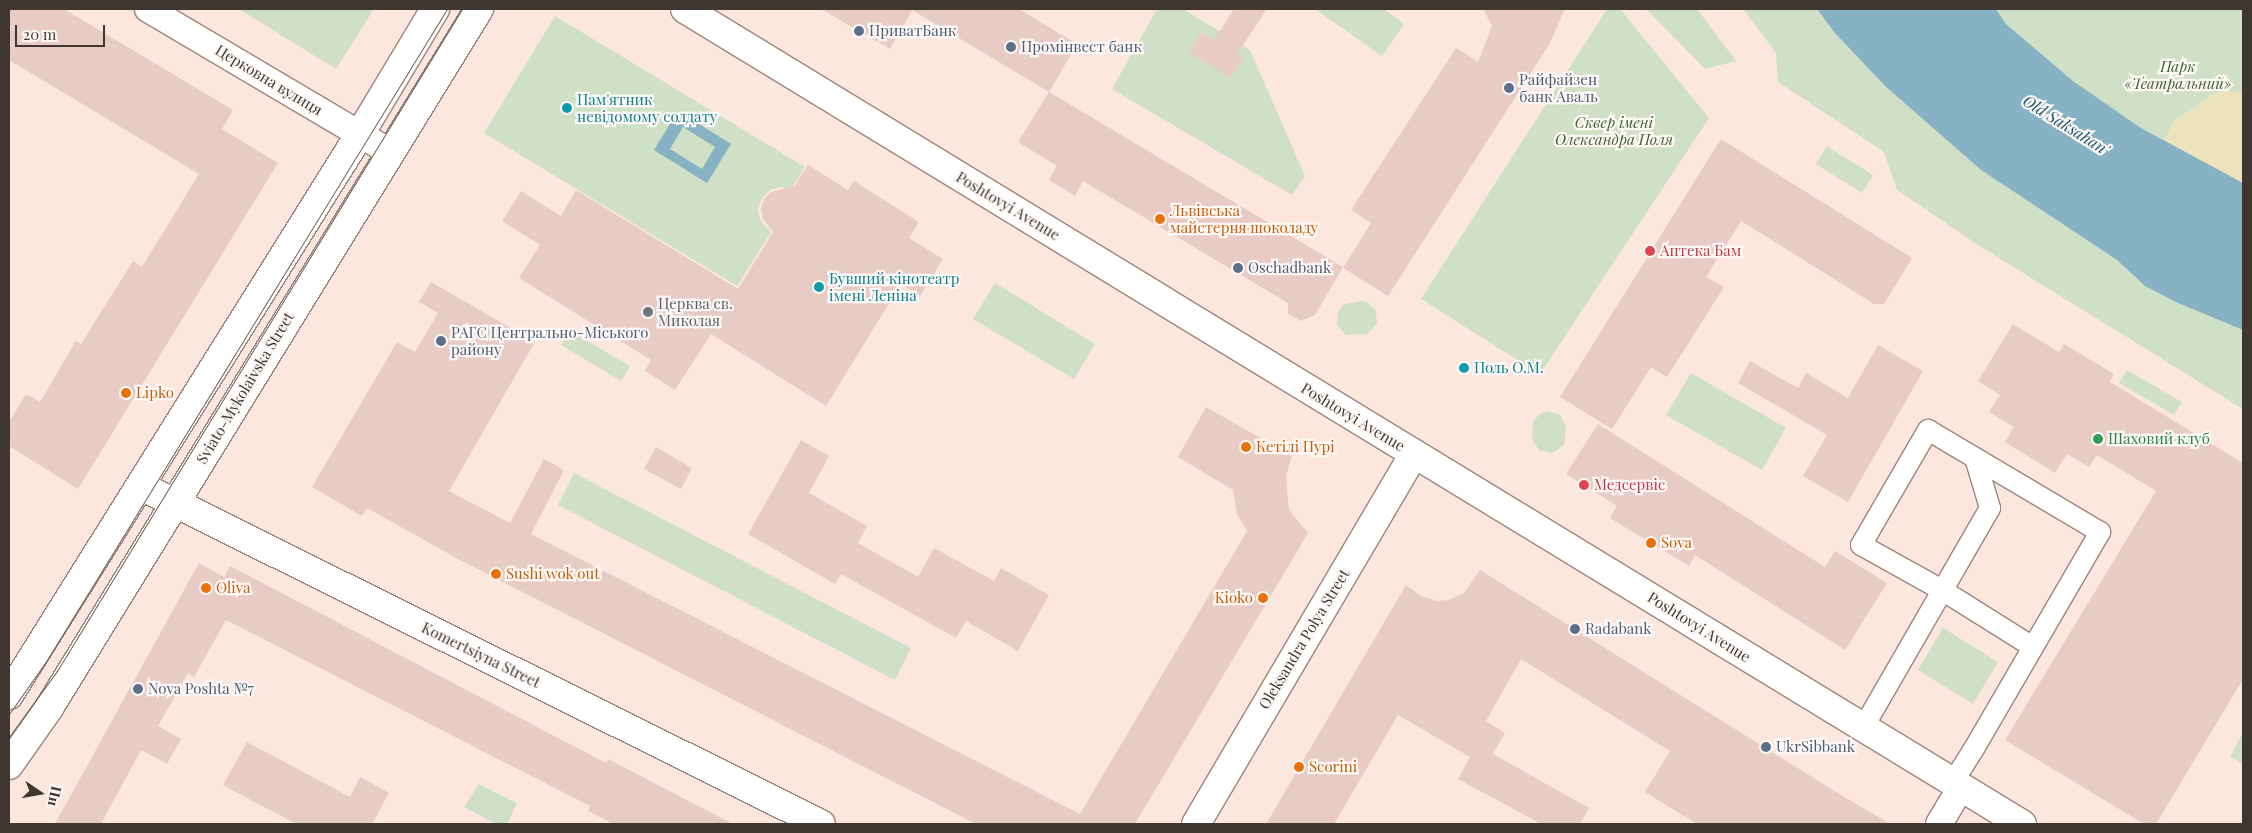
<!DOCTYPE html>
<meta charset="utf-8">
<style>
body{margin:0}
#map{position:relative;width:2252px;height:833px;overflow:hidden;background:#fce7de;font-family:"Playfair Display",serif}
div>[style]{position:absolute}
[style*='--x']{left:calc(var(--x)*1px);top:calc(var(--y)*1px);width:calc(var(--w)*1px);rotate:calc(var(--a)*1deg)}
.green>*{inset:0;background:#cfe0c6}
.sand>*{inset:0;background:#ece3bd}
.water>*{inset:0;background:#86b2c4}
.building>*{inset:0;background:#e7cbc4}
.roads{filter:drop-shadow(1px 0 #9d857b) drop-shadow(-1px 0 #9d857b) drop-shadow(0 1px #9d857b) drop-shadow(0 -1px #9d857b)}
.pedestrian>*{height:20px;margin:-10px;padding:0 10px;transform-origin:10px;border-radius:10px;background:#fff}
.minor>*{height:26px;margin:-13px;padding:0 13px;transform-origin:13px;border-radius:13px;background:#fff}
.tertiary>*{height:28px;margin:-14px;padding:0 14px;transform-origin:14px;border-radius:14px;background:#fff}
.secondary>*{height:28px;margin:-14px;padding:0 14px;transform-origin:14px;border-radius:14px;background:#fff}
.tram>*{height:1px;margin:-0.5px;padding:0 0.5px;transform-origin:0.5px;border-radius:0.5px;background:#6a5d57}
.dots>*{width:14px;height:14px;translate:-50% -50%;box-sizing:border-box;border:2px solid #fdf8f6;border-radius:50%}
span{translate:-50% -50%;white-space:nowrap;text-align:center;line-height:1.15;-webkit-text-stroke:4.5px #fdf8f6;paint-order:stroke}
.service-label{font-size:15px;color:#4e5e75}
.left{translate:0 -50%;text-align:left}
.park-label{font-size:15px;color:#42602f;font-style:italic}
.street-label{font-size:15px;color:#403631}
.culture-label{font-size:15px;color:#0d838f}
.food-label{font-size:15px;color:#c56008}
.right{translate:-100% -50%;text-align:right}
.health-label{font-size:15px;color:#be3a42}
.worship-label{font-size:15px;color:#5b616d}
.leisure-label{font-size:15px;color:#27864d}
.water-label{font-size:16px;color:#20586c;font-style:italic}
.frame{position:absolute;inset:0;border:10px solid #403631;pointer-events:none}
.north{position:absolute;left:15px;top:768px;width:50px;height:50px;-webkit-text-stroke:4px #fdf8f6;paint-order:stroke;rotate:102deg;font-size:14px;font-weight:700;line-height:20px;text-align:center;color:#403631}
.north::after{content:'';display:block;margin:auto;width:18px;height:22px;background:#403631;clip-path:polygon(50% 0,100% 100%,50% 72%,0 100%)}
.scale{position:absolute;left:15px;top:25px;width:90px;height:22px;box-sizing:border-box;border:2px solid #403631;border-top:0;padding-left:6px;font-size:15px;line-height:18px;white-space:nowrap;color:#403631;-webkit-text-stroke:4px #fdf8f6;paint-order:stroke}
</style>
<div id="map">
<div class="green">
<i style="clip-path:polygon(239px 9px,374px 9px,336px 69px)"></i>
<i style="clip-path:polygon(1157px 9px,1183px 9px,1250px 50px,1305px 176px,1292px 195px,1112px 89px)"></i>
<i style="clip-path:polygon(1315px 9px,1384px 9px,1404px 24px,1382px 56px)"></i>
<i style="clip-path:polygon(1607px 9px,1620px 9px,1709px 118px,1540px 374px,1421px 299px)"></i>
<i style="clip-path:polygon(1646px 9px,1697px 9px,1736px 61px,1705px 69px)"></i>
<i style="clip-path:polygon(1743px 9px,1817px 9px,1834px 32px,1885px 86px,1981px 170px,2117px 260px,2145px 286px,2178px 303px,2243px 330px,2243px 409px,1981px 247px,1897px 190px,1884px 152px,1778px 82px,1776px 53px)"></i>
<i style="clip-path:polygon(1996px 9px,2243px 9px,2243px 183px,2141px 128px,2073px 81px,2006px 24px)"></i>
<i style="clip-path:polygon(555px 16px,805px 167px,791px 190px,781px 187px,770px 190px,762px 198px,758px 209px,760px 220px,771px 232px,737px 286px,484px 133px)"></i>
<i style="clip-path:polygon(1827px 146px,1873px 175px,1862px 193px,1816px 164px)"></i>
<i style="clip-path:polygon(995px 283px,1095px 344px,1074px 379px,973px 319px)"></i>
<i style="clip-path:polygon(1362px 301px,1369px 303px,1376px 311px,1377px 324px,1367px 334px,1346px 335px,1337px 325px,1338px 312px,1344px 304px)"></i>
<i style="clip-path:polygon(570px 331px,630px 366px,621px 381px,561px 345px)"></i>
<i style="clip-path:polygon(2127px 370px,2182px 402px,2174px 415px,2119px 383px)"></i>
<i style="clip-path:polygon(1691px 373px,1786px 428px,1762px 470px,1666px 415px)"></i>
<i style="clip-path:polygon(1547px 411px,1560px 415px,1566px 427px,1564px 445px,1553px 453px,1539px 450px,1532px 439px,1533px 421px,1540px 414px)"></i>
<i style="clip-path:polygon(574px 473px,911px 648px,895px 680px,558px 505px)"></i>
<i style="clip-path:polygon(1943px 628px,1998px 662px,1973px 704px,1918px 670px)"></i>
<i style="clip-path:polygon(2243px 733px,2243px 764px,2230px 756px)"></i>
<i style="clip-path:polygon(479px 784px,517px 803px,507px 824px,496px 824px,464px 807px)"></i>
</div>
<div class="sand">
<i style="clip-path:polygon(2234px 91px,2243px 94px,2243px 183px,2164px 140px,2175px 120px,2215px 93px)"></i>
</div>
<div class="water">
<i style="clip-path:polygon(1817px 9px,1996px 9px,2006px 24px,2073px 81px,2141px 128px,2243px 183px,2243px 330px,2178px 303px,2145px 286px,2117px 260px,1981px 170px,1885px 86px,1834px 32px)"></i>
<i style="clip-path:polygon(evenodd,678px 111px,731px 144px,707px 183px,654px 150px,678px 111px,683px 127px,715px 147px,702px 169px,670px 149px,683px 127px)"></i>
</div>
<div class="building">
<i style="clip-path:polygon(9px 9px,64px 9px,233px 110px,222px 129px,278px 163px,78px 489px,9px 446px,9px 422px,26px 394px,40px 402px,76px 341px,81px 344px,133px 261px,142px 267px,199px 174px,9px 60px)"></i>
<i style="clip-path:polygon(821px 9px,1019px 9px,1077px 44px,1049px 92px,912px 10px,890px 49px)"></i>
<i style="clip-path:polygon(1234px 9px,1267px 9px,1237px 54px,1243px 58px,1231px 78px,1189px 53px,1201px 32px,1214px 40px)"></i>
<i style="clip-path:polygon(1483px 9px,1565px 9px,1550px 43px,1388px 296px,1343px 268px,1371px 223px,1351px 210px,1456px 48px,1478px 62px,1492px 26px)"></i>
<i style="clip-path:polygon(1049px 92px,1343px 267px,1315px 315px,1301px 321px,1288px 314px,1288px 303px,1083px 181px,1075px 196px,1049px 180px,1057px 166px,1018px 142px)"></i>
<i style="clip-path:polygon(1721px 139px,1912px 258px,1884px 304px,1874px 304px,1741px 221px,1706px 277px,1724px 287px,1667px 377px,1651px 367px,1612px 429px,1560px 397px)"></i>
<i style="clip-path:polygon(808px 165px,848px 190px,854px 181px,919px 222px,909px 238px,943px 259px,920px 296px,901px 284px,826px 406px,711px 334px,675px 390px,645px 371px,651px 360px,519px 278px,540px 245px,502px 221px,521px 191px,561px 216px,576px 190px,738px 289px,773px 232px,763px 219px,761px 209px,764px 199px,771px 192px,795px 186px)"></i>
<i style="clip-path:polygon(431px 282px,535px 342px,449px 491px,510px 523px,544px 459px,564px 470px,531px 534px,1080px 814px,1247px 531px,1237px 514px,1233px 490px,1178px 457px,1206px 407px,1292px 456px,1286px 476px,1289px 510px,1308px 533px,1135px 824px,976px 824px,458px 559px,367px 508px,362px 516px,312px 487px,397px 342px,415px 352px,438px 313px,419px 302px)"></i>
<i style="clip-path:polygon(2013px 324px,2059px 352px,2064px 344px,2114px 374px,2110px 382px,2243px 463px,2243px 679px,2156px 824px,2144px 824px,2005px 740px,2156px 491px,2097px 455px,2089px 467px,2067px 454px,2055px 473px,2005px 442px,2014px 427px,1989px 412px,2000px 395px,1978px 381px)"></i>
<i style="clip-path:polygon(1878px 345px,1923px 371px,1848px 502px,1803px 476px,1827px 435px,1738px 383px,1750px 361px,1798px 388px,1806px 373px,1848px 398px)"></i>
<i style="clip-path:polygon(1598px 424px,1825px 567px,1835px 551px,1887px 583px,1845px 650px,1695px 555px,1689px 566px,1610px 518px,1617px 506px,1566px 474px)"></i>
<i style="clip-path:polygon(801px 440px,829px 456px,809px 493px,867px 526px,858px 543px,918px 577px,934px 548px,994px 581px,1001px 568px,1049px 595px,1018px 651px,966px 621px,956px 638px,841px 574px,835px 584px,748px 534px)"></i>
<i style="clip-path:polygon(656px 447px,692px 468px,681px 489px,644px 469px)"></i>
<i style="clip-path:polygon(199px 563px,224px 577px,230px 566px,606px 763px,608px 759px,733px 824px,613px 824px,588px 811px,590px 806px,226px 620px,194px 677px,188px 673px,158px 726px,181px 739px,167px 764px,141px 750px,101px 824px,55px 824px)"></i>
<i style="clip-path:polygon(1480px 570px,1841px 795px,1890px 824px,1697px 824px,1645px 792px,1670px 751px,1521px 659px,1486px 721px,1505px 733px,1493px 754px,1589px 808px,1580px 824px,1541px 824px,1458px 779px,1470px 757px,1398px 715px,1334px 824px,1266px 824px,1406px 585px,1421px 596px,1437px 601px,1448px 600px,1464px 593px)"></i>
<i style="clip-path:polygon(247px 742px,350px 797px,360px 777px,389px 793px,372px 824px,296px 824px,223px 785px)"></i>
</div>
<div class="roads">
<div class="pedestrian">
<i style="--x:1863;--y:728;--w:254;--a:-60"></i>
<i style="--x:1990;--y:508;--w:52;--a:-106.7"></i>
<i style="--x:1953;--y:782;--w:41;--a:-57.8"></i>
<i style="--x:1975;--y:747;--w:249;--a:-59.8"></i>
<i style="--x:2100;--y:532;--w:200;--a:-149.3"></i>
<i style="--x:1928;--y:430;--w:133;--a:120.2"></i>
<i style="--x:1861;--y:545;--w:93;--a:29.1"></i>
<i style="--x:1942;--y:590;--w:107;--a:32.1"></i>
</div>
<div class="minor">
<i style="--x:148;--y:9;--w:281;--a:30.6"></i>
<i style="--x:1939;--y:824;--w:43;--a:-59.3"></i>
</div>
<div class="tertiary">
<i style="--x:685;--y:9;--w:1566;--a:31.37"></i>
<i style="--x:141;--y:486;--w:759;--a:26.43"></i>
<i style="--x:1196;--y:824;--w:429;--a:-59.5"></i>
</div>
<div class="secondary">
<i style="--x:9;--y:695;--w:662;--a:-57.97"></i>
<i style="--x:360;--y:134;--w:146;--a:-59"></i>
<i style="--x:9;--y:765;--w:70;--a:-54.9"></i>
<i style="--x:49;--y:708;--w:821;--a:-58.4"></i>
</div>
</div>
<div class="tram">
<i style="--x:9;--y:714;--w:62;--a:-54.8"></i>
<i style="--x:45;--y:663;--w:89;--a:-58.3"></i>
<i style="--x:92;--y:587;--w:678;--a:-58.44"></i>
<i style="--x:9;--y:737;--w:82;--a:-54"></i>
<i style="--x:57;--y:671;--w:776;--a:-58.54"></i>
</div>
<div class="dots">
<i style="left:859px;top:31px;background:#5c6f8a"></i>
<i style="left:1011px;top:47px;background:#5c6f8a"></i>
<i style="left:1509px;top:88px;background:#5c6f8a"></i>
<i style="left:567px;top:108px;background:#0f9aa8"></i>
<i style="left:1160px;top:219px;background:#e8710a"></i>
<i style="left:1650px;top:251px;background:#e0444e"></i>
<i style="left:1238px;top:268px;background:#5c6f8a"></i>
<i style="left:819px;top:287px;background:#0f9aa8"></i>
<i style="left:648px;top:312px;background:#6b7280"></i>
<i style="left:441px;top:341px;background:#5c6f8a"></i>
<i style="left:1464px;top:368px;background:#0f9aa8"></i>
<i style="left:126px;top:393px;background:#e8710a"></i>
<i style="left:2098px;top:439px;background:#2e9e5b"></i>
<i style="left:1246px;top:447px;background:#e8710a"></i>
<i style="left:1584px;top:485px;background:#e0444e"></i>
<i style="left:1651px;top:543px;background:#e8710a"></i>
<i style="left:496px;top:574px;background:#e8710a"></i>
<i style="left:206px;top:588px;background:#e8710a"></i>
<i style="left:1263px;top:598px;background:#e8710a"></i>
<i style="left:1575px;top:629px;background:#5c6f8a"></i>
<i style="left:138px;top:689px;background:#5c6f8a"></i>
<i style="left:1766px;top:747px;background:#5c6f8a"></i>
<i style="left:1299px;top:767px;background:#e8710a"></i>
</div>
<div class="service-label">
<span class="left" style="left:869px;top:31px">ПриватБанк</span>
<span class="left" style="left:1021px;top:47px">Промінвест банк</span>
<span class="left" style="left:1519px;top:88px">Райфайзен<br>банк Аваль</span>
<span class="left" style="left:1248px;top:268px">Oschadbank</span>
<span class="left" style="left:451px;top:341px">РАГС Центрально-Міського<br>району</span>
<span class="left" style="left:1585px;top:629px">Radabank</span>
<span class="left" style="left:148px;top:689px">Nova Poshta №7</span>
<span class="left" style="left:1776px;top:747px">UkrSibbank</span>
</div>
<div class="park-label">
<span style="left:2178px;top:75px">Парк<br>«Театральний»</span>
<span style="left:1614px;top:131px">Сквер імені<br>Олександра Поля</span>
</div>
<div class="street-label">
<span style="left:269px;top:80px;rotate:31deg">Церковна вулиця</span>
<span style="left:1008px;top:206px;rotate:31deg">Poshtovyi Avenue</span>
<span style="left:245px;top:388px;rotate:-59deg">Sviato-Mykolaivska Street</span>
<span style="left:1353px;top:417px;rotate:31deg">Poshtovyi Avenue</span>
<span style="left:1699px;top:627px;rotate:32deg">Poshtovyi Avenue</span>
<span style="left:1304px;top:639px;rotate:-59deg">Oleksandra Polya Street</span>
<span style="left:481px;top:655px;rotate:26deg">Komertsiyna Street</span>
</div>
<div class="culture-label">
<span class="left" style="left:577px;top:108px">Пам'ятник<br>невідомому солдату</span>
<span class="left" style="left:829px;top:287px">Бувший кінотеатр<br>імені Леніна</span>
<span class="left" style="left:1474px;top:368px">Поль О.М.</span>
</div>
<div class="food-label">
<span class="left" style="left:1170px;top:219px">Львівська<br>майстерня шоколаду</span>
<span class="left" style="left:136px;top:393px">Lipko</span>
<span class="left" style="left:1256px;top:447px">Кетілі Пурі</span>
<span class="left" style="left:1661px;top:543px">Sova</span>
<span class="left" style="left:506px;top:574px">Sushi wok out</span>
<span class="left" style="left:216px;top:588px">Oliva</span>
<span class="right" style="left:1253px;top:598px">Kioko</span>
<span class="left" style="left:1309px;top:767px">Scorini</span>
</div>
<div class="health-label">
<span class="left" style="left:1660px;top:251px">Аптека Бам</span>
<span class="left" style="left:1594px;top:485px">Медсервіс</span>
</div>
<div class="worship-label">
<span class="left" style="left:658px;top:312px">Церква св.<br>Миколая</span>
</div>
<div class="leisure-label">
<span class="left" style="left:2108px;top:439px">Шаховий клуб</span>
</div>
<div class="water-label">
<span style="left:2066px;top:125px;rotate:32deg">Old Saksahan'</span>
</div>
<div class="frame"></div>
<div class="north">Пн</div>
<div class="scale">20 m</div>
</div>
